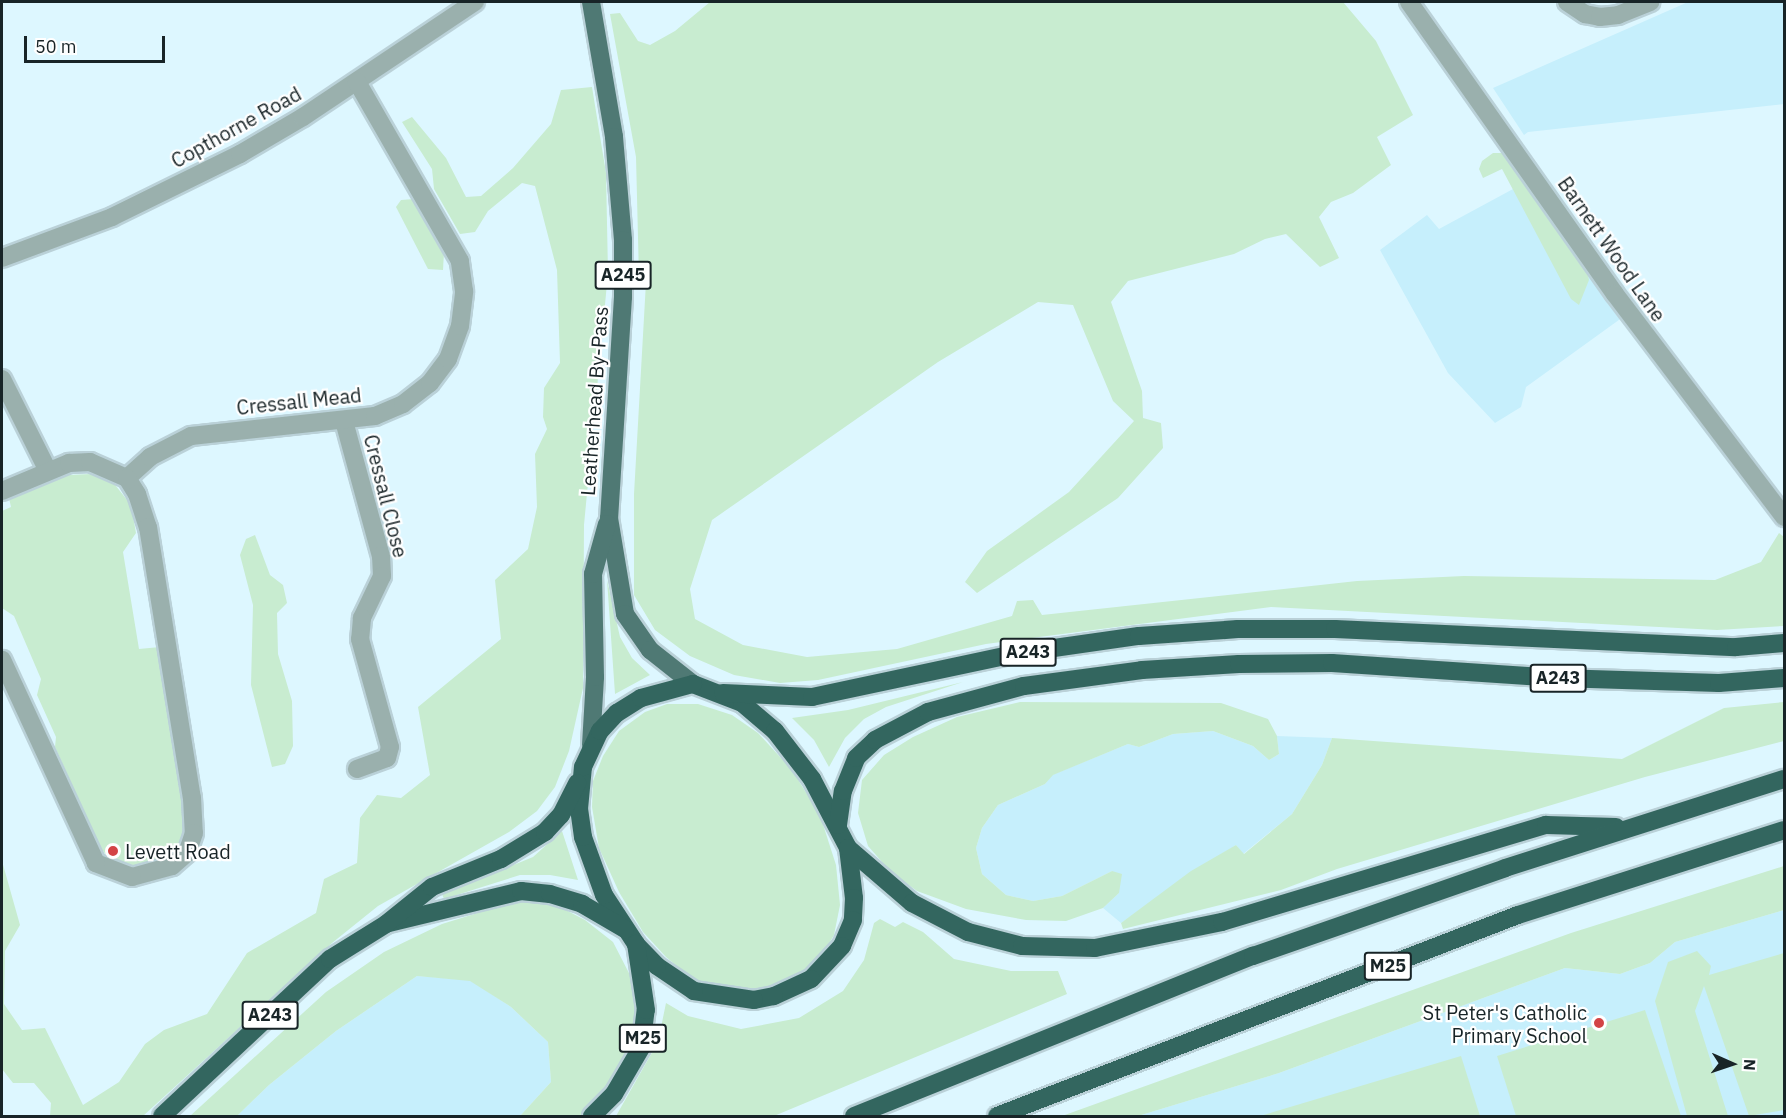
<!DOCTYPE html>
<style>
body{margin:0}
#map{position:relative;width:1786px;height:1118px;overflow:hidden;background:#ddf7ff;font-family:"IBM Plex Sans",sans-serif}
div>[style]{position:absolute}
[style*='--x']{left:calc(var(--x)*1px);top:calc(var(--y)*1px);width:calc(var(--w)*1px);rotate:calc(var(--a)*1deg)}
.built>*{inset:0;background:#c6effc}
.green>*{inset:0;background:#c8ecd0}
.roads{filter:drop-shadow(2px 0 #bad1d8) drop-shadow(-2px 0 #bad1d8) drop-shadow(0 2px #bad1d8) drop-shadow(0 -2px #bad1d8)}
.minor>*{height:18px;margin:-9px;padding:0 9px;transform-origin:9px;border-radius:9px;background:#9ab0ad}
.major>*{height:18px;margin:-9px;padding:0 9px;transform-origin:9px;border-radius:9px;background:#4f7974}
.highway>*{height:18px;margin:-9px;padding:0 9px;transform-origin:9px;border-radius:9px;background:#33665f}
.dots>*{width:16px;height:16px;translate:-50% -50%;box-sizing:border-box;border:3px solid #fff;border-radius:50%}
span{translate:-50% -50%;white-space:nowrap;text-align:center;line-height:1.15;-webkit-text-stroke:4.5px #fff;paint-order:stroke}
.shield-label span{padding:2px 4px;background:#fff;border:2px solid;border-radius:4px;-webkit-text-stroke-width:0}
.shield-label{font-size:18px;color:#182427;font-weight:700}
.street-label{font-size:20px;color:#182427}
.poi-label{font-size:20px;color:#182427}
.left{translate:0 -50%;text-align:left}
.right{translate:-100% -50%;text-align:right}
.frame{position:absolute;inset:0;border:3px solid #182427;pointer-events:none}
.north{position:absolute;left:1702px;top:1034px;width:60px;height:60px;-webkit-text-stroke:4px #fff;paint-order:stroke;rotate:93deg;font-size:16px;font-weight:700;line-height:24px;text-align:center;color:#182427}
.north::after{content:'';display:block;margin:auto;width:21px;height:27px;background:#182427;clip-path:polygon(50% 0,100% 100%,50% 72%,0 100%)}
.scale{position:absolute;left:24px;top:36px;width:141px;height:27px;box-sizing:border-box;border:3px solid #182427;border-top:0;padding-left:8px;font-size:18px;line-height:21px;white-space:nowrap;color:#182427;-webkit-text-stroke:4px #fff;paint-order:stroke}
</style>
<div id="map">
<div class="built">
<i style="clip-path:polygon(1688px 2px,1784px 2px,1784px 104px,1528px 132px,1524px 135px,1493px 88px)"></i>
<i style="clip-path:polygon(1528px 181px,1623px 317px,1526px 387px,1521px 407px,1495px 423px,1448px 373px,1380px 250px,1427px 215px,1439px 229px)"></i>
<i style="clip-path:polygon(1213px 731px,1253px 746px,1269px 760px,1279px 754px,1277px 736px,1332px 738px,1322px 765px,1292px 814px,1243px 854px,1236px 845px,1121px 923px,1103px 908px,1119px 893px,1112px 871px,1062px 896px,1033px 901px,1006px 895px,982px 874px,976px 848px,982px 828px,998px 805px,1045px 784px,1052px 775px,1128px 744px,1139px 747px,1173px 734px)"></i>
<i style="clip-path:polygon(1784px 910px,1784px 1116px,1138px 1116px,1279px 1073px,1565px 968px,1620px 974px,1650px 963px,1675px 942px)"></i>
<i style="clip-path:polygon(417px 976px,470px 980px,511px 1007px,548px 1042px,551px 1082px,520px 1116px,237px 1116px,269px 1085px,336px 1031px)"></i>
</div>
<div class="green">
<i style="clip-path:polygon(710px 2px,1343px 2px,1376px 41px,1413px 115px,1377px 137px,1391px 165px,1353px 193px,1331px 202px,1319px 217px,1339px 258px,1320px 267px,1286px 234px,1265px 239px,1234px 254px,1128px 281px,1111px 302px,1142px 391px,1143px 418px,1161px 423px,1163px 448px,1118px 498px,977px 593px,965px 582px,987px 551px,1069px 492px,1134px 421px,1113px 401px,1073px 305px,1038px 302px,938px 362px,712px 520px,690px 589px,695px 619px,743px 645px,807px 657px,897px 649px,1012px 616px,1017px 601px,1033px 600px,1042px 615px,1357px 581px,1464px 576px,1715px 580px,1761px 562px,1779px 533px,1784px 537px,1784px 626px,1717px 630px,1271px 607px,986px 644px,818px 680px,780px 683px,734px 675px,690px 656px,655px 630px,634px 595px,634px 494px,646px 282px,639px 278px,636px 157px,610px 14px,620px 13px,638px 41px,650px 45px,675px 31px)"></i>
<i style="clip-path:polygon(592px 87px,606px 173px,608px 273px,584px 525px,583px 688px,569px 751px,555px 787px,537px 811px,509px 832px,378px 906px,332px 943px,143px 1116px,50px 1116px,51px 1103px,34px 1083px,13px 1083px,2px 1069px,2px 861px,20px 925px,5px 951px,4px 1004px,22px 1030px,45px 1028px,83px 1105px,119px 1082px,145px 1044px,164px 1030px,207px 1014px,247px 953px,316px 913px,324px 879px,357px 863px,360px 818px,377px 795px,401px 798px,430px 775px,418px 707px,501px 639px,495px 580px,528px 549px,537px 507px,535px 454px,547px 429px,543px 417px,544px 388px,560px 363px,557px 270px,535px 186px,522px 183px,488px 211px,475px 232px,460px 234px,434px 189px,432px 169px,402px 122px,412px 117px,446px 158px,466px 197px,481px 196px,513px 168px,551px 124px,561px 90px)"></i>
<i style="clip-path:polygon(1493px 153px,1508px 153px,1584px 259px,1589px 280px,1579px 305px,1571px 299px,1502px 169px,1483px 178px,1479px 169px,1482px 161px)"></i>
<i style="clip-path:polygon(414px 199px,444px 252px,443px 270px,428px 269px,396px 207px,401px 200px)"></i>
<i style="clip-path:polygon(91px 474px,112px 481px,131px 505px,136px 533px,123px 552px,139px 649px,160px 647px,187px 816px,181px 845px,168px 860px,138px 868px,108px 857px,99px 846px,55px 747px,56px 737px,37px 695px,41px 679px,14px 616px,2px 608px,2px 511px,11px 507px,9px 498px,68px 475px)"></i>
<i style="clip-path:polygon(255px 535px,270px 575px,283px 585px,287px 603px,277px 613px,278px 654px,292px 701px,293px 746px,285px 764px,272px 767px,251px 685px,253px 605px,240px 555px,246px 539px)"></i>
<i style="clip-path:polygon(607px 580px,620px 637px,632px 658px,650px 675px,615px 694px)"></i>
<i style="clip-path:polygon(963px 682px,886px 707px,864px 719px,845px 738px,829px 767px,814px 740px,792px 718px,848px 710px)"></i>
<i style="clip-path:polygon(1020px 702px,1221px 703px,1268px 719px,1277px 736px,1279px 754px,1269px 760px,1253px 746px,1213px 731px,1173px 734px,1139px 747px,1128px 744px,1053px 775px,1045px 784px,998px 805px,982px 828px,976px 848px,982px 874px,1006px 895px,1033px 901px,1062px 896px,1112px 871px,1122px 874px,1119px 893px,1103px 908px,1066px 921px,1026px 920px,966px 909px,917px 891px,891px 872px,868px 846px,858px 813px,862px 780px,884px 755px,913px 737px,957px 717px)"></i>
<i style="clip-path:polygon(1784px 702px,1784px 741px,1645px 777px,1337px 869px,1281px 890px,1123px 929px,1121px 923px,1191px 871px,1236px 845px,1244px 854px,1292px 814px,1322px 765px,1332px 738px,1622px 759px,1724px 708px)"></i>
<i style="clip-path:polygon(667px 704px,698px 704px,732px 715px,758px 733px,792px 770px,820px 815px,836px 865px,840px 905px,834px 935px,821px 957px,800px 977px,768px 990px,730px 992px,695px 981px,666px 957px,643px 932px,619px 892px,599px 848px,592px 807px,593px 781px,603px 756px,619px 731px,645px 712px)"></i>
<i style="clip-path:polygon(562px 831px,578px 880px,550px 875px,520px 875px,444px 899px,442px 894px,533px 857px)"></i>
<i style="clip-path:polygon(1784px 866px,1784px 910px,1675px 942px,1650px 963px,1620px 974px,1565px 968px,1279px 1073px,1138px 1116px,1062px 1116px,1571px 933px)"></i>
<i style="clip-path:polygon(520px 900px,556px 905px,585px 920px,613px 942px,631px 977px,637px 1010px,632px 1041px,618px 1075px,580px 1116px,520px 1116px,551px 1082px,548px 1042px,511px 1007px,470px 981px,417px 976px,336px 1031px,269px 1085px,237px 1116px,190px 1116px,326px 992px,384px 952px,442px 924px)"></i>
<i style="clip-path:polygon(880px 919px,895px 927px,903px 922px,923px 932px,954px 959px,1011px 971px,1058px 971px,1067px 994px,774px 1116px,616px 1116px,658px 1042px,666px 1003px,688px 1016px,741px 1029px,799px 1018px,843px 991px,864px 960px,874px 923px)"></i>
<i style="clip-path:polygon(1697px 951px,1711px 966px,1709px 975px,1784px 953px,1784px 1110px,1749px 1116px,1704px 986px,1695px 1011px,1728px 1116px,1687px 1116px,1655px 1001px,1668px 962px)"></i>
<i style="clip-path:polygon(1645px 1010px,1681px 1116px,1516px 1116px,1497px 1056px)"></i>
<i style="clip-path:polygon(1461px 1056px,1480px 1116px,1260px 1116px)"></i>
</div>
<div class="roads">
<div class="minor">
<i style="--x:1409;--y:2;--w:357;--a:54.8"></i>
<i style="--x:1615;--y:294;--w:280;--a:52.8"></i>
<i style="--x:1567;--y:2;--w:22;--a:34"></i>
<i style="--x:1585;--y:14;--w:15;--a:11"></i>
<i style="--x:1600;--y:17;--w:18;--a:-6"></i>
<i style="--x:1618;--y:15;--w:35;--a:-22"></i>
<i style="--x:2;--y:258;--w:117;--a:-20.4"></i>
<i style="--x:112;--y:217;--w:143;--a:-26.2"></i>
<i style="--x:240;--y:154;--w:73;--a:-30.4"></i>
<i style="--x:303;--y:117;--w:207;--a:-33.8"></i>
<i style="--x:2;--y:379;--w:103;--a:63.4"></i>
<i style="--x:344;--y:421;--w:140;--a:74.7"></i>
<i style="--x:381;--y:556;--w:20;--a:87"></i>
<i style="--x:382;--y:576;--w:47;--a:115.5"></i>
<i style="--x:362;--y:618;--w:21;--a:95"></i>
<i style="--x:360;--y:639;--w:112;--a:74.5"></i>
<i style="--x:390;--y:747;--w:11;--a:105"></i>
<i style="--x:387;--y:758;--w:32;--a:160"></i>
<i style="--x:127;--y:478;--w:31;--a:-42"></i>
<i style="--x:150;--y:457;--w:46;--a:-27.1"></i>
<i style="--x:191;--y:436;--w:185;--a:-6.2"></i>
<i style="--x:375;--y:416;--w:30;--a:-23"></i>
<i style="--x:403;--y:404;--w:34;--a:-38"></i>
<i style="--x:430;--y:383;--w:30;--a:-53"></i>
<i style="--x:448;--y:359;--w:35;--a:-70"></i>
<i style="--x:460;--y:326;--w:35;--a:-83"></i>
<i style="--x:464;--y:291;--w:30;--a:-98"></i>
<i style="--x:460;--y:261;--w:207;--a:-119.9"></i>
<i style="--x:2;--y:491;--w:73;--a:-22.7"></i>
<i style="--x:69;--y:463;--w:21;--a:-3"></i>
<i style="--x:90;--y:462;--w:40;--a:23.4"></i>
<i style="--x:127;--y:478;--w:19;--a:58"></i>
<i style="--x:137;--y:494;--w:35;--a:72"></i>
<i style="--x:148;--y:527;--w:275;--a:80.8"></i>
<i style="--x:192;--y:798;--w:35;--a:87"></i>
<i style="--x:194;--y:833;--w:21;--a:109"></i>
<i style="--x:187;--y:853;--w:20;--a:139"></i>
<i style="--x:172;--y:866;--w:41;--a:164.6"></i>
<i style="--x:132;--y:877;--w:39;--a:-159"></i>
<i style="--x:96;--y:863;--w:224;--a:-114.8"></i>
</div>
<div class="major">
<i style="--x:591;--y:2;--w:137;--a:80.3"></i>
<i style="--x:614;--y:137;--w:103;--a:85"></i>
<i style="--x:623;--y:240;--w:57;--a:90"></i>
<i style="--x:623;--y:297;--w:221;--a:93.6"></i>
<i style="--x:609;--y:518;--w:97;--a:80.5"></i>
<i style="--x:625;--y:614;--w:44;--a:55.2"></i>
<i style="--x:650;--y:650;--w:55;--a:38.3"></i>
<i style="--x:591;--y:745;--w:68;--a:-86.6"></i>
<i style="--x:595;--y:677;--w:103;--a:-91.1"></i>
<i style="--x:593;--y:574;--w:52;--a:-74.4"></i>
</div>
<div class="highway">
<i style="--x:693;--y:684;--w:53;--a:21.2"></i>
<i style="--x:742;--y:703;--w:43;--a:40.3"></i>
<i style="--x:775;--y:731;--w:61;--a:52.4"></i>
<i style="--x:812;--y:779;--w:78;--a:62.4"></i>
<i style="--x:848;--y:848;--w:50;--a:83.2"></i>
<i style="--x:854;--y:898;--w:22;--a:93"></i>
<i style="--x:853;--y:920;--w:28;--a:113"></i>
<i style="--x:842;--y:946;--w:45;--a:133.2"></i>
<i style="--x:811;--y:979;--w:41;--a:155.3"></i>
<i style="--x:774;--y:996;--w:20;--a:169"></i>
<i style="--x:754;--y:1000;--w:61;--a:-171.5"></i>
<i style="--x:694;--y:991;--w:45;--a:-146"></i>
<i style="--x:657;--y:966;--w:30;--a:-134"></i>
<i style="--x:636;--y:944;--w:59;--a:-123.1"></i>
<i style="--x:604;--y:895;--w:62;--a:-109.9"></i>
<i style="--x:583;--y:837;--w:28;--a:-98"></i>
<i style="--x:579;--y:809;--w:42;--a:-84.6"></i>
<i style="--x:583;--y:767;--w:40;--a:-65"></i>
<i style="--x:600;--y:731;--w:25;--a:-47"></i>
<i style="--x:617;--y:713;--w:28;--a:-32"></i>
<i style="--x:641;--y:698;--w:54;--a:-15.1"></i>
<i style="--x:723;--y:693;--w:89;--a:2.6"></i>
<i style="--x:812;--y:697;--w:212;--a:-12"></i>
<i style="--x:1019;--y:653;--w:121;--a:-8.1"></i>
<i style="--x:1139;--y:636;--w:99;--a:-4"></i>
<i style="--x:1238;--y:629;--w:97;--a:0"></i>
<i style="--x:1335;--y:629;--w:401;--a:2.6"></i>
<i style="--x:1736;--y:647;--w:48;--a:-4.8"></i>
<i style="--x:838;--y:825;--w:34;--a:-82"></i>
<i style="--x:843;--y:791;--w:35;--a:-68"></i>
<i style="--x:856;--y:758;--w:26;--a:-43"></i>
<i style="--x:875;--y:740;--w:60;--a:-27.8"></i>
<i style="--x:928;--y:712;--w:99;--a:-15.2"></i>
<i style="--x:1024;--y:686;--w:119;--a:-7.7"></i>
<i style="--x:1142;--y:670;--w:97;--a:-3.5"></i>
<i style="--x:1239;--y:664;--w:93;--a:-0.6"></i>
<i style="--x:1332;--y:663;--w:226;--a:3.8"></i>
<i style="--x:1558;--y:678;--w:161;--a:1.8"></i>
<i style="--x:1719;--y:683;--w:65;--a:-4.4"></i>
<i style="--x:848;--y:848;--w:84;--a:40.7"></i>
<i style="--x:912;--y:903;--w:63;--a:27.4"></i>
<i style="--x:968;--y:932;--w:56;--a:14.5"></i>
<i style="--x:1022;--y:946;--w:73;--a:1.6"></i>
<i style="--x:1095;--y:948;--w:130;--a:-11.6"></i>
<i style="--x:1222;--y:922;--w:338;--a:-16.7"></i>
<i style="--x:1546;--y:825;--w:70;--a:1.6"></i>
<i style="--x:389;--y:923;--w:136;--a:-13.6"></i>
<i style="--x:521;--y:891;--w:29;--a:6"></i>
<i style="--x:550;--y:894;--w:34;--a:17"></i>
<i style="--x:582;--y:904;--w:50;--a:30.2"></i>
<i style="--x:162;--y:1116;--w:230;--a:-43.1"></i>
<i style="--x:330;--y:959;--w:66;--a:-32"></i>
<i style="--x:386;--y:924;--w:59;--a:-38.8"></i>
<i style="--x:432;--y:887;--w:74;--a:-22.1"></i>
<i style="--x:501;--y:859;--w:52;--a:-31.5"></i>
<i style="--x:545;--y:832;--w:23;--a:-47"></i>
<i style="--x:561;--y:815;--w:36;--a:-63"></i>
<i style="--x:592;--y:1116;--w:31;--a:-45"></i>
<i style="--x:614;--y:1094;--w:53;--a:-59.6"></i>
<i style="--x:641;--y:1048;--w:38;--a:-83"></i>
<i style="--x:646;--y:1010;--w:67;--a:-98.6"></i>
<i style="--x:854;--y:1116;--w:430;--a:-21.9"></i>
<i style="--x:1253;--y:956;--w:267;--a:-19.2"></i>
<i style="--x:1505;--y:868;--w:293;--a:-17.7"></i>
<i style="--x:997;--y:1116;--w:558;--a:-21.1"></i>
<i style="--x:1518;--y:915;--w:279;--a:-17.7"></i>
</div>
</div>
<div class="dots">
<i style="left:113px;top:851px;background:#d34446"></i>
<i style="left:1599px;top:1023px;background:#d34446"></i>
</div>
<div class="shield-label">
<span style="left:623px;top:275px">A245</span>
<span style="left:1028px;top:652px">A243</span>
<span style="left:1558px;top:678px">A243</span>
<span style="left:1388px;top:966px">M25</span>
<span style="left:270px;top:1015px">A243</span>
<span style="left:643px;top:1038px">M25</span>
</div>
<div class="street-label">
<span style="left:236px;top:127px;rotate:-29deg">Copthorne Road</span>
<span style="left:1612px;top:249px;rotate:55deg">Barnett Wood Lane</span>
<span style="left:299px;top:401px;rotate:-6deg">Cressall Mead</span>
<span style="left:594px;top:401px;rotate:-86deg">Leatherhead By-Pass</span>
<span style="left:386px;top:496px;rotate:76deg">Cressall Close</span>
</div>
<div class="poi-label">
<span class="left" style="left:125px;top:851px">Levett Road</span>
<span class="right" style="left:1587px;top:1024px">St Peter's Catholic<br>Primary School</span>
</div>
<div class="frame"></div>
<div class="north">N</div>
<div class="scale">50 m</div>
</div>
